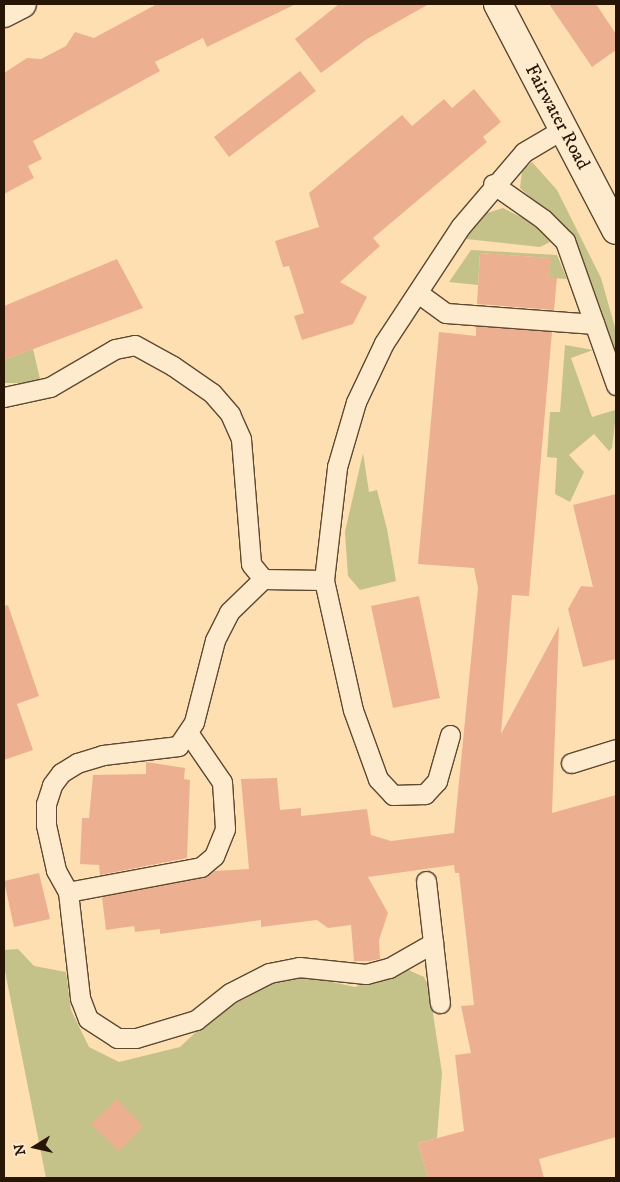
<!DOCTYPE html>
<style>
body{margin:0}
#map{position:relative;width:620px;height:1182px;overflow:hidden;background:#fedfb2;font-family:"IM FELL DW Pica",serif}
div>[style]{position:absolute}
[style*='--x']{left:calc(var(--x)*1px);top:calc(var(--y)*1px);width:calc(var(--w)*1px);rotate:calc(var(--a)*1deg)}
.green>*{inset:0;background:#c4c189}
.building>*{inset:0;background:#ecb091}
.roads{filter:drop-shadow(1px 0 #5d4831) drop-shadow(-1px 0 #5d4831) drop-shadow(0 1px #5d4831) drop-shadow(0 -1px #5d4831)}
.service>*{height:19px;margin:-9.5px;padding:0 9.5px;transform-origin:9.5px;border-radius:9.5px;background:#feeacd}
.minor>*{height:28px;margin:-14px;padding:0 14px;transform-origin:14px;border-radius:14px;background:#feeacd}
.tertiary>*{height:28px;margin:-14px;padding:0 14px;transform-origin:14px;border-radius:14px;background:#feeacd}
span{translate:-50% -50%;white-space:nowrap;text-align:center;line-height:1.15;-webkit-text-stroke:4.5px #feeacd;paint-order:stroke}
.street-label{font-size:19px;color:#271506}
.frame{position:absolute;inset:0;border:5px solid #271506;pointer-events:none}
.north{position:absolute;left:10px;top:1122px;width:50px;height:50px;-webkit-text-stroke:4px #feeacd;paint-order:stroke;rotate:260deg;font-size:14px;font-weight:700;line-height:20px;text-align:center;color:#271506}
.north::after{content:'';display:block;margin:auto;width:18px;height:22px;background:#271506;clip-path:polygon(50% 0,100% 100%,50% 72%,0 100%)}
</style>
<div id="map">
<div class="green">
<i style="clip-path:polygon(532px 162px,557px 190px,601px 278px,616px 331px,616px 364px,563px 226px,520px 188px,522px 171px)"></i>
<i style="clip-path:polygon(503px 208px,536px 225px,552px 241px,540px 247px,466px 239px,484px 214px)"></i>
<i style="clip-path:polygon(471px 250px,557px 255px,567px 279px,549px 278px,550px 258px,480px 253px,478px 285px,449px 282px)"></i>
<i style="clip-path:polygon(565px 345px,593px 350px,571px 358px,592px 417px,615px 410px,616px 414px,612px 448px,609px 451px,594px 434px,569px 455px,584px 472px,570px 502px,555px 494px,557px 458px,547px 457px,550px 412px,560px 412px)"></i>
<i style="clip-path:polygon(33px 349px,40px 379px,36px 383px,4px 383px,4px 360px)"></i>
<i style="clip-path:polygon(363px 453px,369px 492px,377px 490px,387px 529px,396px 581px,360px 590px,348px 576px,345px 532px)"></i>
<i style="clip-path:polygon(18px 949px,34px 966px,66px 972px,71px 1010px,89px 1047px,119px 1062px,180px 1047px,214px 1015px,283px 978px,308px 977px,355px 987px,404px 968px,424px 977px,429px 987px,442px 1073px,437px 1138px,418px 1143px,428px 1178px,46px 1178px,4px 966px,4px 950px)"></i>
</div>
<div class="building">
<i style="clip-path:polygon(157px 4px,296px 4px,207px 47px,203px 38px,155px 62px,160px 71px,33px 141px,42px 159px,28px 166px,34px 178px,4px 194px,4px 73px,27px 58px,41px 59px,66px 46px,75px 32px,94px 38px)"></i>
<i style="clip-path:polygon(339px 4px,429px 4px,367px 39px,321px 73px,295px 39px)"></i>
<i style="clip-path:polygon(549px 4px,596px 4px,616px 34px,616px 50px,592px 67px)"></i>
<i style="clip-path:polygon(300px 71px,316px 91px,229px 157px,214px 137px)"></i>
<i style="clip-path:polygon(474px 89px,501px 122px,483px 137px,487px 142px,373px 238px,380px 246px,340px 282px,367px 297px,353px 324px,302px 340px,294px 316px,304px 313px,289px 266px,283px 267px,275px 241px,319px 227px,309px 193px,402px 115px,412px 126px,444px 99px,452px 108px)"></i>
<i style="clip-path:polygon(480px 253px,551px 258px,549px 278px,557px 278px,554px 310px,477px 304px)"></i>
<i style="clip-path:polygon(117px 259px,143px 308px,4px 360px,4px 306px)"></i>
<i style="clip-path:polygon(476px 326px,552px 332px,529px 596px,512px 595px,501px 734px,559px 626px,552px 813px,616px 795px,616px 1137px,539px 1159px,544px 1178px,428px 1178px,418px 1143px,464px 1131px,455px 1055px,471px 1053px,461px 1006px,474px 1005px,459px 873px,455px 873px,454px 865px,368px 877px,388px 913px,379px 940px,380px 959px,370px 961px,354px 961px,351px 925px,328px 928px,317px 920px,261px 927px,261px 920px,160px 934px,160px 929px,135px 932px,134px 926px,106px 930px,102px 897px,203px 878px,214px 871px,249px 869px,241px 779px,277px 778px,280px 810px,301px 808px,301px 816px,367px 809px,371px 835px,391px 841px,454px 833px,478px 588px,474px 568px,418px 564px,439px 332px,476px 336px)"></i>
<i style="clip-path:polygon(616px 494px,616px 659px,583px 667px,568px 609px,581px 586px,593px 587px,573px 505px)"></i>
<i style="clip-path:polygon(419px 596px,440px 698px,393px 708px,371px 606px)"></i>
<i style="clip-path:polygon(8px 605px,39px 696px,17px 704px,33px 750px,4px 760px,4px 606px)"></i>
<i style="clip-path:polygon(146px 762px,185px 768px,184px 779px,190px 780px,187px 858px,100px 875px,99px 865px,80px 864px,82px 818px,89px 818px,93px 775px,146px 774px)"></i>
<i style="clip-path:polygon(39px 873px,50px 919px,14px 927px,4px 881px)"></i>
<i style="clip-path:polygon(117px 1099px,143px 1126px,119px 1151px,91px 1124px)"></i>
</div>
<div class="roads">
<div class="service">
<i style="--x:493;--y:184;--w:61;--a:35"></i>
<i style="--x:543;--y:219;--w:31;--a:45"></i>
<i style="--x:565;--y:241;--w:153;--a:70.5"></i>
<i style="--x:418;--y:293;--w:34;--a:36"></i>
<i style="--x:446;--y:313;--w:149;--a:4.2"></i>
<i style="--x:4;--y:397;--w:47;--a:-12.3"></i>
<i style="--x:50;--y:387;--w:75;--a:-30.3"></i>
<i style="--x:115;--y:349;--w:20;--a:-11"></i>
<i style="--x:135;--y:345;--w:43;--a:28.9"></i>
<i style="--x:173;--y:366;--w:47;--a:34.7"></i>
<i style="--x:212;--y:393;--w:28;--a:49"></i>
<i style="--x:230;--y:414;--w:27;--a:66"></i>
<i style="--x:241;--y:439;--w:125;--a:85.4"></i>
<i style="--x:251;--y:564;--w:19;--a:51"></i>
<i style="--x:263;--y:579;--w:61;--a:0.9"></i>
<i style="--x:189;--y:734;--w:58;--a:55.5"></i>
<i style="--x:222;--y:782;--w:47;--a:86.3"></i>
<i style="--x:225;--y:829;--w:29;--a:112"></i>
<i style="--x:214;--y:856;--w:17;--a:140"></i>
<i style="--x:201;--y:867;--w:135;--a:169.4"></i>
<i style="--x:68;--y:892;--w:25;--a:-119"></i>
<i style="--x:56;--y:870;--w:46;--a:-102.5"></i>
<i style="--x:46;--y:825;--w:21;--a:-90"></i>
<i style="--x:46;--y:804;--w:20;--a:-72"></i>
<i style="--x:52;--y:785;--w:15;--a:-53"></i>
<i style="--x:61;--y:773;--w:19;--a:-32"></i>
<i style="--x:77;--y:763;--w:27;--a:-17"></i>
<i style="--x:103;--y:755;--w:76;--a:-6.8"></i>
<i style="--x:178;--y:746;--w:29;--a:-56"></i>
<i style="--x:194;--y:722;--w:85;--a:-75.6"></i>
<i style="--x:215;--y:640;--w:31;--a:-63"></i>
<i style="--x:229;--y:612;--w:47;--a:-44.1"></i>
<i style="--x:450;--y:735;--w:48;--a:105.8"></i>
<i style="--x:437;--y:781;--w:18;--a:133"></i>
<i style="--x:425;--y:794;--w:32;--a:178"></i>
<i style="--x:393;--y:795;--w:22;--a:-133"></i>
<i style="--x:378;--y:779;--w:73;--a:-109.9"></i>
<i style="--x:353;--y:710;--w:133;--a:-102.6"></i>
<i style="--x:324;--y:580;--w:114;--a:-83.4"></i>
<i style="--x:337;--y:467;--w:68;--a:-73.7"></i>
<i style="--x:356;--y:402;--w:65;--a:-64.6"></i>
<i style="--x:384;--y:343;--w:140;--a:-56.7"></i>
<i style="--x:461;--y:226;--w:97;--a:-49.6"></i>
<i style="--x:524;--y:152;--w:45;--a:-30.5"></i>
<i style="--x:571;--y:763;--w:47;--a:-17.3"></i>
<i style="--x:426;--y:881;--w:123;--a:83.5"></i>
<i style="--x:68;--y:892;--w:107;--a:83.5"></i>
<i style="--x:80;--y:998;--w:22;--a:69"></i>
<i style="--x:88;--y:1019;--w:35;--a:33"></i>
<i style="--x:117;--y:1038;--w:19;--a:0"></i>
<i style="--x:136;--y:1038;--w:63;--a:-16.7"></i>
<i style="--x:196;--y:1020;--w:43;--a:-38.5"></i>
<i style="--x:230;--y:993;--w:44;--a:-27.1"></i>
<i style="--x:269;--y:973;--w:31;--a:-11"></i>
<i style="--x:299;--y:967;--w:67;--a:6"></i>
<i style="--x:366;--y:974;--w:24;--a:-15"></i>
<i style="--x:389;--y:968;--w:51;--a:-29.6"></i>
</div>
<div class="minor">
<i style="--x:4;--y:13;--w:20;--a:-27"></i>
</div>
<div class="tertiary">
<i style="--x:498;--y:4;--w:255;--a:62.4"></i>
</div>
</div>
<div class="street-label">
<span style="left:557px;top:117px;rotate:62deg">Fairwater Road</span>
</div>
<div class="frame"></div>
<div class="north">N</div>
</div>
